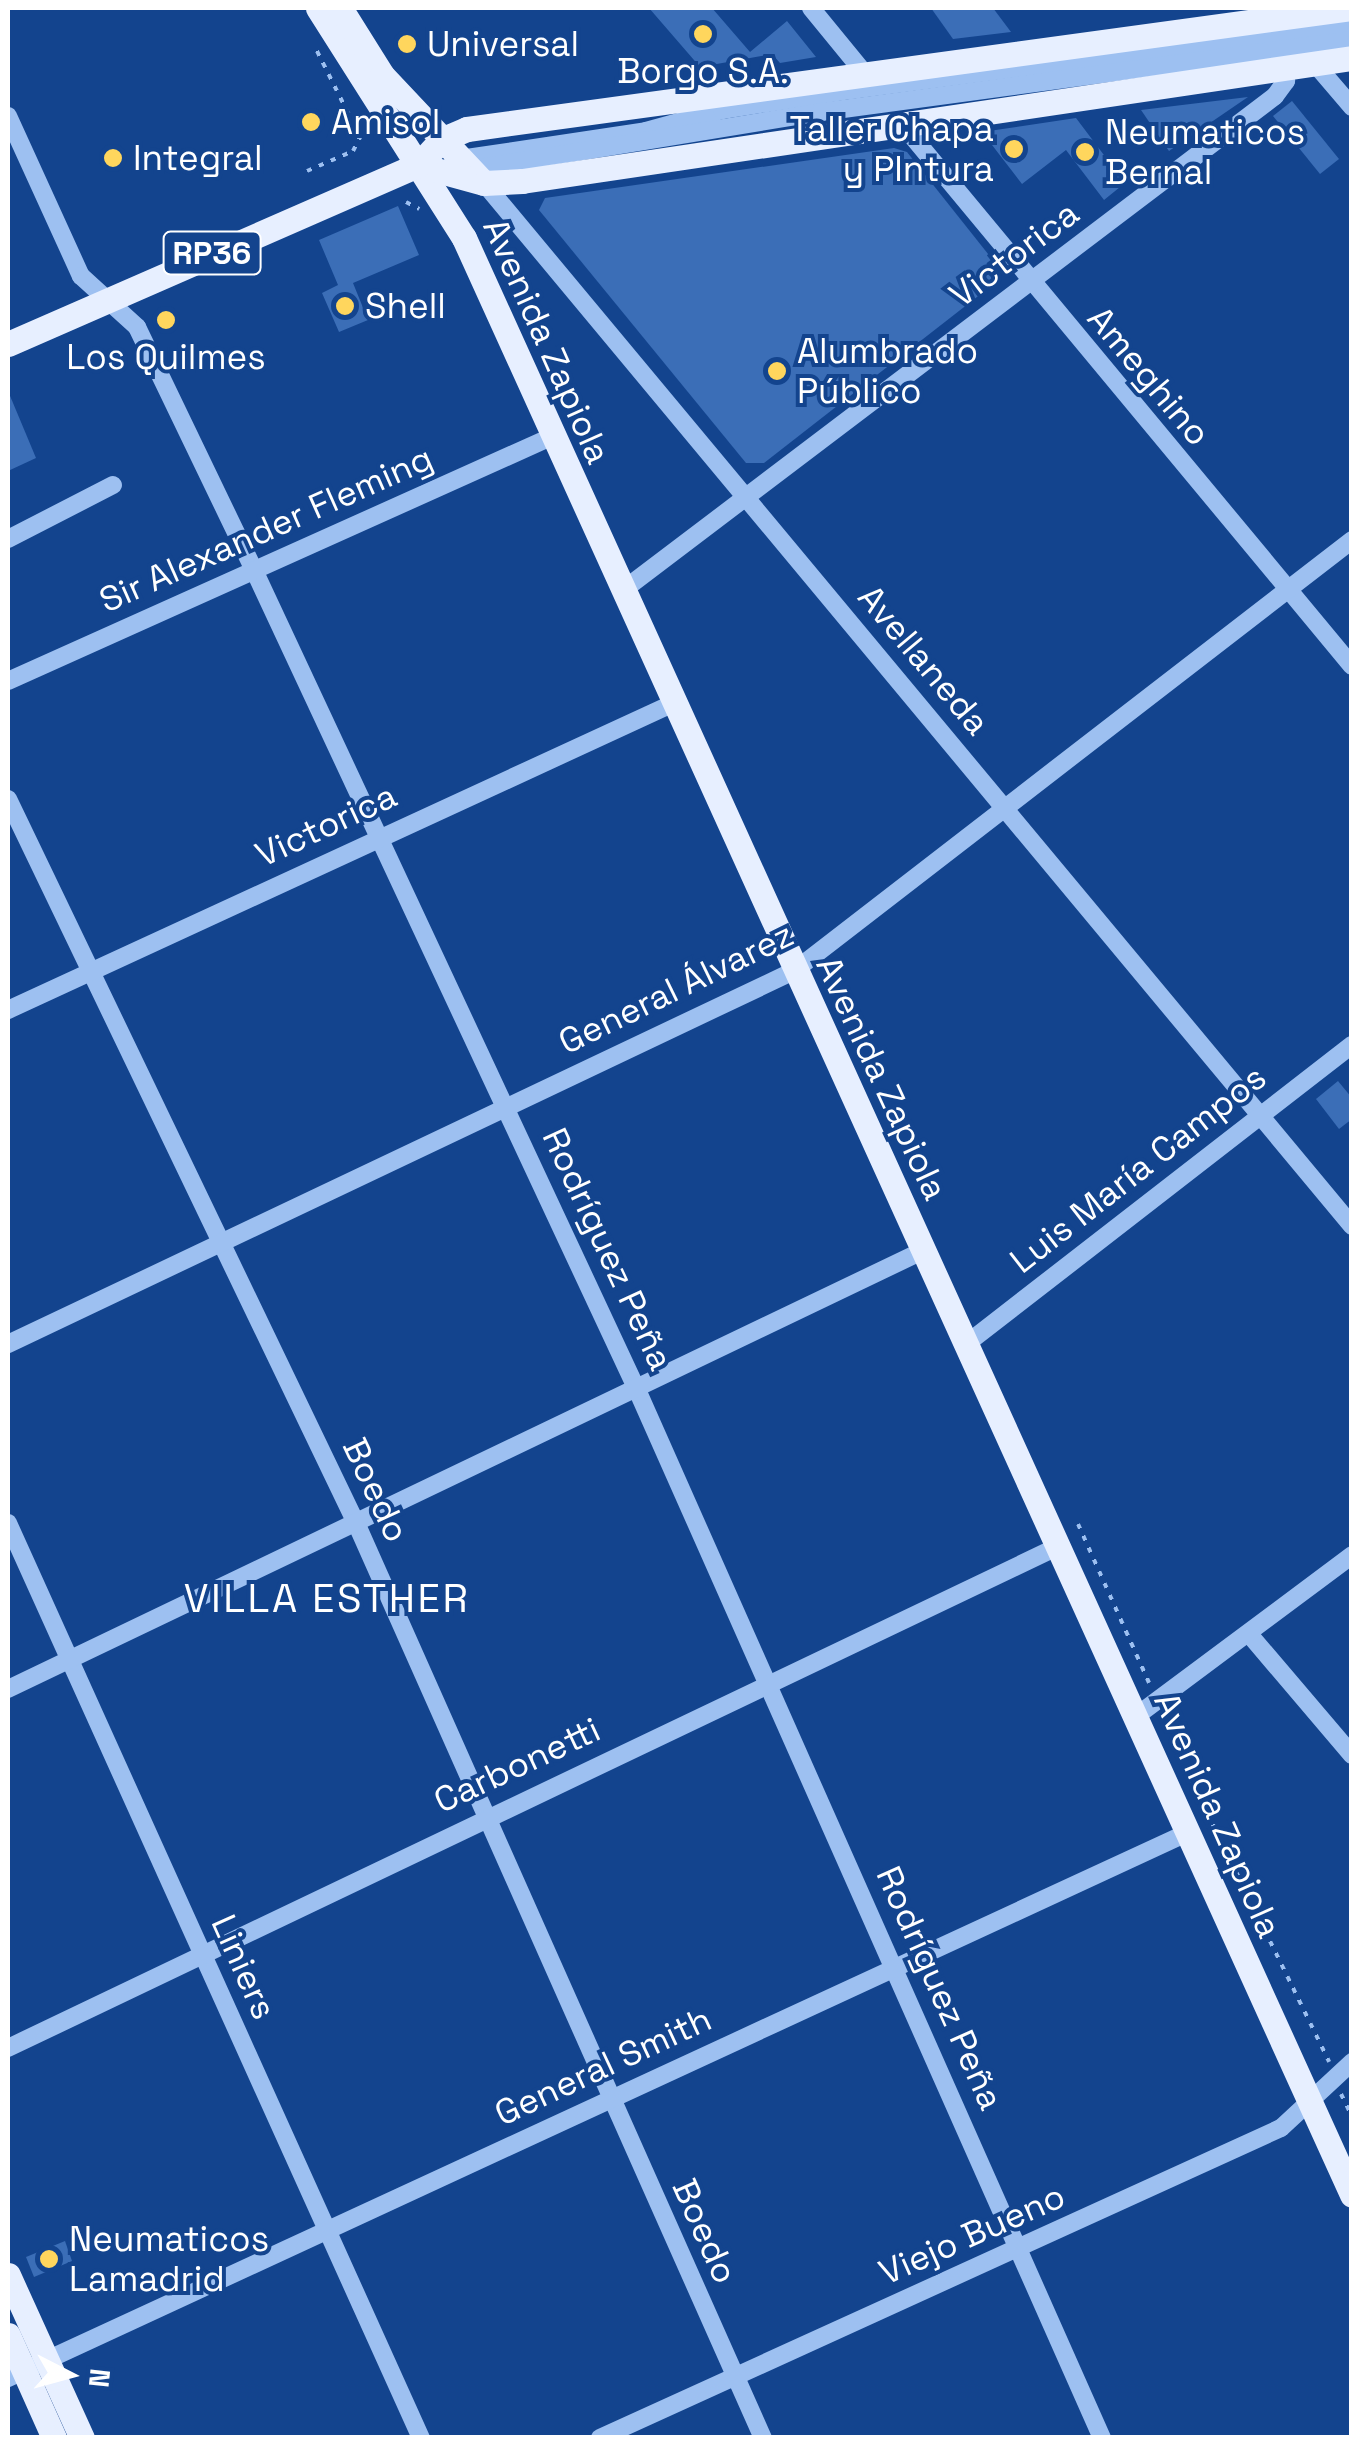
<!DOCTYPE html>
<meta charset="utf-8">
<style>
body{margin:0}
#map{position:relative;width:1359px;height:2445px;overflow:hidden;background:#13448e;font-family:"Space Grotesk",sans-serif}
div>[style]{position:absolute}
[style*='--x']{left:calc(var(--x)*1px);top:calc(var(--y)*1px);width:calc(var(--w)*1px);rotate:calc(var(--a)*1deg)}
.building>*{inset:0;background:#3b6eb7}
.path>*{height:4px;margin-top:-2px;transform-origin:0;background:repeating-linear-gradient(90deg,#9dc0f1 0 5px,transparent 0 13px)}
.minor>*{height:18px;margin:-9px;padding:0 9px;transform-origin:9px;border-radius:9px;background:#9dc0f1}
.major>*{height:25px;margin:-12.5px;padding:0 12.5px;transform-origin:12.5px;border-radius:12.5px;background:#e7efff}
.dots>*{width:28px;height:28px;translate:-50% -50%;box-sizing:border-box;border:5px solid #13448e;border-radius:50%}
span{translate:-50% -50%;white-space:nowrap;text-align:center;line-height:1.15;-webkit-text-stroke:8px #13448e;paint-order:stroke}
.shield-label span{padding:2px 8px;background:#13448e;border:2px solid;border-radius:8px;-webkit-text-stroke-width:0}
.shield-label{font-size:32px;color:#fff;font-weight:700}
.poi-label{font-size:35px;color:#fff}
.left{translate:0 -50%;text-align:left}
.right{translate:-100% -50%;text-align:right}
.street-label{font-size:35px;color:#fff}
.quarter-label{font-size:40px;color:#fff;letter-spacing:2.5px}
.frame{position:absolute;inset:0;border:10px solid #fff;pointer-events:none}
.north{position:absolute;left:20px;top:2325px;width:100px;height:100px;-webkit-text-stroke:8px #13448e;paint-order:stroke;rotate:96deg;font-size:28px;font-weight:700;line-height:40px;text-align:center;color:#fff}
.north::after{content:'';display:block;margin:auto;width:35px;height:45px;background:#fff;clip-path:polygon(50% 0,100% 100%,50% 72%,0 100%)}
</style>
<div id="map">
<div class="building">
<i style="clip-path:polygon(649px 8px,712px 8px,750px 52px,787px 21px,816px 57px,780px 63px,772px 54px,700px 67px)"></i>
<i style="clip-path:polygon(931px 8px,993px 8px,1011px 32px,953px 39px)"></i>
<i style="clip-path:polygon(1248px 97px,1169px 151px,1141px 110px)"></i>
<i style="clip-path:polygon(1292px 101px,1339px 159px,1320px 174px,1273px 116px)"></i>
<i style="clip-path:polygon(1076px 118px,1125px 183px,1104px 200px,1066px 150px,1022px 184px,982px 132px)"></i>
<i style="clip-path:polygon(894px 148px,907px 152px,1000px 269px,1000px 279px,764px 463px,746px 463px,539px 210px,545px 198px)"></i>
<i style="clip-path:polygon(398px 206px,419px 255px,353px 283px,368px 320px,339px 332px,322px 293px,338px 285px,319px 240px)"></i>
<i style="clip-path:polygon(8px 391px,36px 458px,8px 471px)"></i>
<i style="clip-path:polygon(1338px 1081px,1352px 1098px,1352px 1119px,1339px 1129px,1316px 1099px)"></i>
<i style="clip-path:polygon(65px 2241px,72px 2261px,34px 2277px,26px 2257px)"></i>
</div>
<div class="path">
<i style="--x:307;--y:171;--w:50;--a:-23.5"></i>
<i style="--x:353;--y:151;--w:16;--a:-63"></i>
<i style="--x:360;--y:137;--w:101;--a:-116.6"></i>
<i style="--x:406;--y:202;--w:15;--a:28"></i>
<i style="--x:1078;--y:1524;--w:174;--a:65.9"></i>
<i style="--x:1173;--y:1743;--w:355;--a:63.9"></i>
<i style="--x:1341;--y:2094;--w:25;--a:64"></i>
</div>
<div class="minor">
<i style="--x:811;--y:8;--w:85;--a:50.7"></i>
<i style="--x:1310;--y:58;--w:65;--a:49.4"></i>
<i style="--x:8;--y:116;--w:176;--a:65.5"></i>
<i style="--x:81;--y:276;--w:76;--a:42.3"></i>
<i style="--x:137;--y:327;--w:270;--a:64.3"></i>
<i style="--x:254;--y:570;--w:907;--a:64.96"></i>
<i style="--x:638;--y:1392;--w:1144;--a:66.08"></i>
<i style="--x:902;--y:124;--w:704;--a:50.3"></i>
<i style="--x:453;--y:160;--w:195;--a:-8.5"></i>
<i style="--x:646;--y:131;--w:79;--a:-15.4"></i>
<i style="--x:722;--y:110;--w:131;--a:-8.8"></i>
<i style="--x:851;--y:90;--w:505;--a:-7.5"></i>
<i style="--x:467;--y:170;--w:359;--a:-9.3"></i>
<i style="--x:821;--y:112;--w:536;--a:-7.72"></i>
<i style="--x:484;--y:183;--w:1357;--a:50.23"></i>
<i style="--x:8;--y:539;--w:118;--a:-27.2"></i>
<i style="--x:622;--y:591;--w:819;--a:-37.16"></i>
<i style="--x:1275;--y:96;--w:19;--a:-54"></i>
<i style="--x:1286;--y:81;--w:14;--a:-94"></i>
<i style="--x:8;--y:681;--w:595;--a:-24.2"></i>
<i style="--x:8;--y:799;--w:806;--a:64.33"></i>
<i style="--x:357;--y:1525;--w:999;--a:66.03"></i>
<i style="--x:8;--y:1010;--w:733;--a:-24.75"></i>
<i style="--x:8;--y:1344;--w:870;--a:-25.39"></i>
<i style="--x:794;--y:971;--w:705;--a:-37.68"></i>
<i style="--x:965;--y:1345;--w:490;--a:-37.8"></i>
<i style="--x:8;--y:1523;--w:1004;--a:65.71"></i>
<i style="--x:1249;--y:1634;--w:159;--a:49.6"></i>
<i style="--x:8;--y:1689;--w:1014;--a:-25.6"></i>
<i style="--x:1135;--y:1717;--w:271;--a:-36.7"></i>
<i style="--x:8;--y:2048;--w:1162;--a:-25.53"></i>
<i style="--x:8;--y:2378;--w:1299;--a:-24.81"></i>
<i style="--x:600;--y:2438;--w:748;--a:-24.48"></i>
<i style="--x:1281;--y:2128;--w:97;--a:-42.9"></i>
</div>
<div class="major">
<i style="--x:318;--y:8;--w:272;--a:57.6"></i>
<i style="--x:464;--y:238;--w:2149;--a:65.59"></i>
<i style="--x:340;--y:8;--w:79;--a:57.9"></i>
<i style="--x:382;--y:75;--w:146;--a:46.7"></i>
<i style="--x:418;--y:165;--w:68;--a:15.3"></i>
<i style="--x:484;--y:183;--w:38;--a:-3"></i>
<i style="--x:522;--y:181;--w:839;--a:-8.43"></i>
<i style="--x:8;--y:344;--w:447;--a:-23.6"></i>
<i style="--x:418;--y:165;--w:34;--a:-47"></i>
<i style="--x:441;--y:140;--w:28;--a:-23"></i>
<i style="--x:467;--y:129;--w:892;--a:-7.79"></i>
<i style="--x:8;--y:2275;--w:179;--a:65.6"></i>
<i style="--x:8;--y:2335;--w:113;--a:65.9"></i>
</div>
<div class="dots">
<i style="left:703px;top:34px;background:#ffd65d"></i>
<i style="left:407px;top:44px;background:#ffd65d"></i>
<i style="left:311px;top:122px;background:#ffd65d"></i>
<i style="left:1014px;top:149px;background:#ffd65d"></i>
<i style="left:1085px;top:152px;background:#ffd65d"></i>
<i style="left:113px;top:158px;background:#ffd65d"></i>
<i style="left:345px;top:306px;background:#ffd65d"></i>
<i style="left:166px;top:320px;background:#ffd65d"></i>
<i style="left:777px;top:371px;background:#ffd65d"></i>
<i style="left:49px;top:2259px;background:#ffd65d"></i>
</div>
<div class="shield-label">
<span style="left:212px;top:253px">RP36</span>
</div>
<div class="poi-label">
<span class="left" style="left:427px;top:44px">Universal</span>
<span style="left:703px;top:71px">Borgo S.A.</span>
<span class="left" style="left:331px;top:122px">Amisol</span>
<span class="right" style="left:994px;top:149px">Taller Chapa<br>y PIntura</span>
<span class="left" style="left:1105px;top:152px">Neumaticos<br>Bernal</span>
<span class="left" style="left:133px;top:158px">Integral</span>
<span class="left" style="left:365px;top:306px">Shell</span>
<span class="left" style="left:797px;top:371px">Alumbrado<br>Público</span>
<span style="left:166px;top:357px">Los Quilmes</span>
<span class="left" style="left:69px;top:2259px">Neumaticos<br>Lamadrid</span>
</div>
<div class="street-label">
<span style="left:1014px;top:254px;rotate:-37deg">Victorica</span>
<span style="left:547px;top:341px;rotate:66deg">Avenida Zapiola</span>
<span style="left:1149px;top:376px;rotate:50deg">Ameghino</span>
<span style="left:266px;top:529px;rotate:-24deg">Sir Alexander Fleming</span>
<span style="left:924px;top:660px;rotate:50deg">Avellaneda</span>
<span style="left:326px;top:825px;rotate:-25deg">Victorica</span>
<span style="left:676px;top:988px;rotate:-26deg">General Álvarez</span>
<span style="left:882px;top:1078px;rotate:65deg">Avenida Zapiola</span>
<span style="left:1138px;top:1169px;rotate:-38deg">Luis María Campos</span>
<span style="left:608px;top:1249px;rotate:65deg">Rodríguez Peña</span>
<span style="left:376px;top:1490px;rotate:65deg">Boedo</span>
<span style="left:517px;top:1765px;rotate:-25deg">Carbonetti</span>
<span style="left:1218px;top:1815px;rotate:66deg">Avenida Zapiola</span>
<span style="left:244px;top:1967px;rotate:66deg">Liniers</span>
<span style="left:940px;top:1988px;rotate:66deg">Rodríguez Peña</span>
<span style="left:603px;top:2066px;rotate:-25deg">General Smith</span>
<span style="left:705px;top:2231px;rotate:66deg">Boedo</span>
<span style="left:972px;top:2234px;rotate:-24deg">Viejo Bueno</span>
</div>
<div class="quarter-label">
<span style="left:327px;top:1599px">VILLA ESTHER</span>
</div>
<div class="frame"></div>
<div class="north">N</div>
</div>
